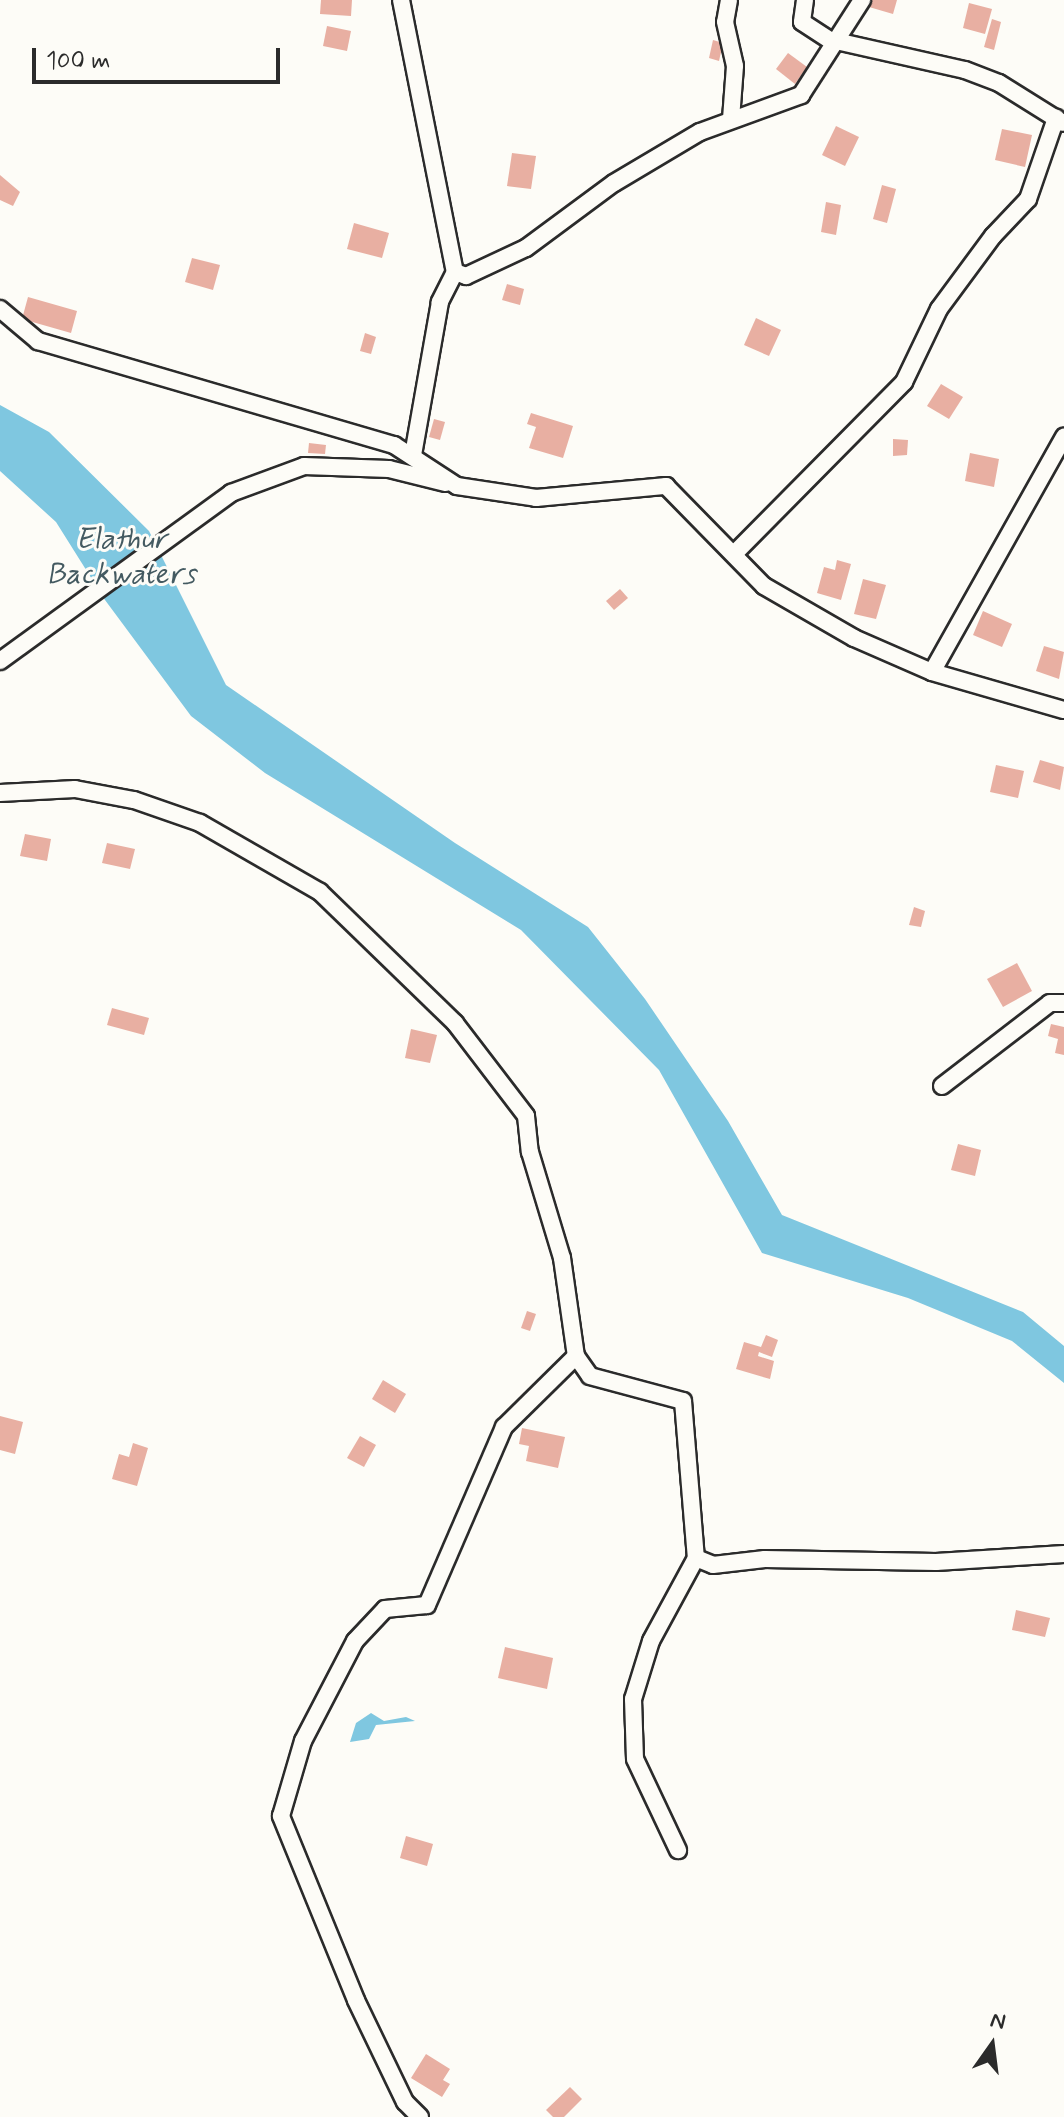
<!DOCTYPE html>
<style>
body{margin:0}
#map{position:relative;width:1064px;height:2117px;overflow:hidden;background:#fdfcf7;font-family:Mynerve,sans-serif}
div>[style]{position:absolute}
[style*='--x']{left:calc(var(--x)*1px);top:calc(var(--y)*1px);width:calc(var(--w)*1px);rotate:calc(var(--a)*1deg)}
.water>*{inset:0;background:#7fc7e0}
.building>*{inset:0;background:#e8afa2}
.roads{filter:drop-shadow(2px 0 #2b2b2b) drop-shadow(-2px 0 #2b2b2b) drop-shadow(0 2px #2b2b2b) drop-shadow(0 -2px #2b2b2b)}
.minor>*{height:16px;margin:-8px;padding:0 8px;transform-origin:8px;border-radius:8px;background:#fdfcf7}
span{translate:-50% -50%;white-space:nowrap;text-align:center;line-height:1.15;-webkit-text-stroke:6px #fdfcf7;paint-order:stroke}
.water-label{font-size:30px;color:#445a61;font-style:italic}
.north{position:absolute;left:952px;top:2005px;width:80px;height:80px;-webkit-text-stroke:6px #fdfcf7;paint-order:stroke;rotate:14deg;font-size:22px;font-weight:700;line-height:32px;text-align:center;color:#2b2b2b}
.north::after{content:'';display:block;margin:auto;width:28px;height:36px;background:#2b2b2b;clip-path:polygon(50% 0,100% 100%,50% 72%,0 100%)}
.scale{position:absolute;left:32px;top:48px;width:248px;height:36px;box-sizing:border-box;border:4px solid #2b2b2b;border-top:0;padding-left:10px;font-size:24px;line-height:28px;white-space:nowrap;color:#2b2b2b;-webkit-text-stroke:6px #fdfcf7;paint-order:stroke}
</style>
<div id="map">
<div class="water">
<i style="clip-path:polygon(0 405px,49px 432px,149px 531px,226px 685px,455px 843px,588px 927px,645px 999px,728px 1121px,782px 1215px,1023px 1312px,1064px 1346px,1064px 1383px,1012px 1341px,908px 1298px,762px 1253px,659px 1070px,521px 930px,265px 773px,191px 716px,105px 600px,56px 522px,0 471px)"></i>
<i style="clip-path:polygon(371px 1713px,384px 1721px,406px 1717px,415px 1721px,376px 1725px,369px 1739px,350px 1742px,356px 1723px)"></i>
</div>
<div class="building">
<i style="clip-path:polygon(321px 0,352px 0,351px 16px,320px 14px)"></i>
<i style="clip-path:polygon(871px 0,897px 0,893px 14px,869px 7px)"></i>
<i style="clip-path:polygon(969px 3px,992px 9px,985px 34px,963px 28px)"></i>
<i style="clip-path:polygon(992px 19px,1001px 22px,994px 50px,984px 47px)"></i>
<i style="clip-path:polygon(327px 26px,351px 31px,347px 51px,323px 46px)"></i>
<i style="clip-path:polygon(713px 40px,723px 43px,719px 61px,709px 58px)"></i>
<i style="clip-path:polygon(788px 53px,807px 67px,795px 84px,776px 69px)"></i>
<i style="clip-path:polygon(836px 126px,859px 137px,845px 166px,822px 155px)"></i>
<i style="clip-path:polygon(1002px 129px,1032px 135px,1025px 167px,995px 160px)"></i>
<i style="clip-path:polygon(512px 153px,536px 156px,531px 189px,507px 186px)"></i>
<i style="clip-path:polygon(0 175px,20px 192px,13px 206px,0 200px)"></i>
<i style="clip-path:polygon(882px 185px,896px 189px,887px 223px,873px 219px)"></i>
<i style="clip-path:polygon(826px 202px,841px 205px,836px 235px,821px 232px)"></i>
<i style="clip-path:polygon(354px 223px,389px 233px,382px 258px,347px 249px)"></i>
<i style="clip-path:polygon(192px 258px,220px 265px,213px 290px,185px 282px)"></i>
<i style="clip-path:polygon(507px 284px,524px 289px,520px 305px,502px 300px)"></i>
<i style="clip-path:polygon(28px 297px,77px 311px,71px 333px,22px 319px)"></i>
<i style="clip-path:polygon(756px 318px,781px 330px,769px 356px,744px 345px)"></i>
<i style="clip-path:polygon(365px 333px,376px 337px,371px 354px,360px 351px)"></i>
<i style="clip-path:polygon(941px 384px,963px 397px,949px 419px,927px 406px)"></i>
<i style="clip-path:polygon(531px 413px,573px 426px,563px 458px,529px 448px,536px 427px,527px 424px)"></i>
<i style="clip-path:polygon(434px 419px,445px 422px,440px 440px,429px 437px)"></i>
<i style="clip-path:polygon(893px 439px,908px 440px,907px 455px,893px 456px)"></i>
<i style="clip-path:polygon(309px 443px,326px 445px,325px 454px,308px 453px)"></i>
<i style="clip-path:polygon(970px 453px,999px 459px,994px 487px,965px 481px)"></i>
<i style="clip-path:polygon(837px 560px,851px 564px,841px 600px,817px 593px,824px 567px,835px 570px)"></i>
<i style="clip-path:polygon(863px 579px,886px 585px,876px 619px,854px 614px)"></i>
<i style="clip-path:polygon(620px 589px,628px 598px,614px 610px,606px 601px)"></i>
<i style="clip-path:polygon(983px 611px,1012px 624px,1002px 647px,973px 635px)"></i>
<i style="clip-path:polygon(1044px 646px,1064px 652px,1059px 679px,1036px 671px)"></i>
<i style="clip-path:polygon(1040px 760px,1064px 767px,1060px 790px,1033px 782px)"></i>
<i style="clip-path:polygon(996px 765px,1024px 771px,1018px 798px,990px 792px)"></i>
<i style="clip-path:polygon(25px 834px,51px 839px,47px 861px,20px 856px)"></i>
<i style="clip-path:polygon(107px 843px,135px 849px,130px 869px,102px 863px)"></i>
<i style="clip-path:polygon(914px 907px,925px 911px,921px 927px,909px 925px)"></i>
<i style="clip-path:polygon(1017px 963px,1032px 991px,1003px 1007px,987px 979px)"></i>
<i style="clip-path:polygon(112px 1008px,149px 1018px,144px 1035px,107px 1025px)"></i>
<i style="clip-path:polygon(1051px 1024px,1064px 1027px,1064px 1055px,1055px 1053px,1058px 1039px,1048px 1036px)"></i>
<i style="clip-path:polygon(411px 1029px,437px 1035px,430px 1063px,405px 1058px)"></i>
<i style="clip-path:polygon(958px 1144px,981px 1150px,975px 1176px,951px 1170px)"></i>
<i style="clip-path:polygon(527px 1311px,536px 1314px,530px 1331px,521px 1328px)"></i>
<i style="clip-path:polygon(766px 1335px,778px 1340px,772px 1357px,759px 1352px,758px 1356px,774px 1361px,770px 1379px,736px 1369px,744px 1342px,761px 1347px)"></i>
<i style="clip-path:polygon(383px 1380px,406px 1394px,395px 1413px,372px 1399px)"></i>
<i style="clip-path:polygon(0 1416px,23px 1422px,15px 1454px,0 1450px)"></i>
<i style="clip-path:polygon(522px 1428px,565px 1437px,558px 1468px,526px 1461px,529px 1446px,519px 1444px)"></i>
<i style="clip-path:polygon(360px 1436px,376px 1445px,364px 1467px,347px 1458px)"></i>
<i style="clip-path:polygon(133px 1443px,148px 1448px,137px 1486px,112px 1479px,119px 1454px,129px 1457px)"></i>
<i style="clip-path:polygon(1016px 1610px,1050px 1618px,1045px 1637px,1012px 1630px)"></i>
<i style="clip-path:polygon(505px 1647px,553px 1658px,547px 1689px,498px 1678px)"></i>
<i style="clip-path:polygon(406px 1836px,433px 1844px,427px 1866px,400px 1858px)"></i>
<i style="clip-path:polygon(426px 2054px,450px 2069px,443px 2080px,450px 2084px,442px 2097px,411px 2078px)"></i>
<i style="clip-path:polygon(570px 2087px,582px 2099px,564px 2117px,553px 2117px,546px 2110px)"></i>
</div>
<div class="roads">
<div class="minor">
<i style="--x:401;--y:0;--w:277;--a:78.8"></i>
<i style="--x:455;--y:272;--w:34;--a:117"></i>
<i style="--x:440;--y:302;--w:155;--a:100"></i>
<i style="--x:729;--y:0;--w:22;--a:100"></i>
<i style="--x:725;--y:22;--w:45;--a:77.2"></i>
<i style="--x:735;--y:66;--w:53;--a:94.3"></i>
<i style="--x:805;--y:0;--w:22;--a:98"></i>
<i style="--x:802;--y:22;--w:38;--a:33"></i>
<i style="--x:836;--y:41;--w:132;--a:12.7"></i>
<i style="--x:965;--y:70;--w:36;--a:21"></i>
<i style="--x:999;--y:83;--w:75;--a:32"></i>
<i style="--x:455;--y:272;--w:12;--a:20"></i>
<i style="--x:466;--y:276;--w:66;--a:-25"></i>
<i style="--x:526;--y:248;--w:109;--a:-36.5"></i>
<i style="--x:614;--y:183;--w:100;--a:-30.7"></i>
<i style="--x:700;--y:132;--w:108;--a:-20.1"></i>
<i style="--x:801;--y:95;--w:113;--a:-57.3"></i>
<i style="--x:0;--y:309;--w:50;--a:40.1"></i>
<i style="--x:38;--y:341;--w:371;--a:16.3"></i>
<i style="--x:394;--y:445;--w:75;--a:33.1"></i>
<i style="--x:457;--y:486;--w:80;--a:8.6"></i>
<i style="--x:536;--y:498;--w:131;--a:-5.3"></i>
<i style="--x:666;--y:486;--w:140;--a:45.6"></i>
<i style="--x:764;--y:586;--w:104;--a:30"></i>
<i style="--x:854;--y:638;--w:85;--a:23.6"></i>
<i style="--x:932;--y:672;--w:137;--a:16.1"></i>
<i style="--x:734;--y:554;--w:242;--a:-45.3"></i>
<i style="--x:904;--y:382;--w:81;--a:-64.4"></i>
<i style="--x:939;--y:309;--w:91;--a:-53.5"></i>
<i style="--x:993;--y:236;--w:51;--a:-46.6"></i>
<i style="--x:1028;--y:199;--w:86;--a:-70.9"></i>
<i style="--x:0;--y:661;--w:286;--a:-36"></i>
<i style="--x:231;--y:493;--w:78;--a:-20.3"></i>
<i style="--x:304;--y:466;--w:85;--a:2"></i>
<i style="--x:389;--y:469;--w:58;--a:14"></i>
<i style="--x:932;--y:672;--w:270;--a:-60.7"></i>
<i style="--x:0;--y:793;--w:75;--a:-3.1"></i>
<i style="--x:75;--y:789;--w:60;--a:10.6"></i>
<i style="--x:134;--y:800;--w:70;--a:19.2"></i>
<i style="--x:200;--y:823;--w:138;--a:29.9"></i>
<i style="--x:320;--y:892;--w:188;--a:44.1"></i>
<i style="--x:455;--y:1023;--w:117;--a:52.6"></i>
<i style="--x:526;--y:1116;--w:36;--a:84"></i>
<i style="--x:530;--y:1152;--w:111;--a:73.2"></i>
<i style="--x:562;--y:1258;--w:99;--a:81.9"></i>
<i style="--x:576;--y:1356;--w:24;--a:55"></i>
<i style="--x:590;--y:1376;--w:96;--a:15"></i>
<i style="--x:683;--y:1401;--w:158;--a:85.3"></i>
<i style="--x:696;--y:1558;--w:94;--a:118.5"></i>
<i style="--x:651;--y:1641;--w:61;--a:107.2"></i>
<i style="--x:633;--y:1699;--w:60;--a:88.1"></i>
<i style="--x:635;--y:1759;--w:101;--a:64.7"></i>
<i style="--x:942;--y:1086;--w:136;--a:-37.5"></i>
<i style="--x:1050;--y:1003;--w:14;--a:0"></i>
<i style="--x:696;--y:1558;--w:18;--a:22"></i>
<i style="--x:713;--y:1565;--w:52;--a:-6.6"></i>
<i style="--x:765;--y:1559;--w:171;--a:1"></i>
<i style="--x:936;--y:1562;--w:128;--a:-3.6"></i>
<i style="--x:420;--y:2117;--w:21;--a:-135"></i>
<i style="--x:405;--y:2102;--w:113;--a:-115.7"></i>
<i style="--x:356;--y:2000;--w:199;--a:-112.2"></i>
<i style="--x:281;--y:1816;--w:78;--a:-73.7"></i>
<i style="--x:303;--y:1741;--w:113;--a:-62.5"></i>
<i style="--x:355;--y:1641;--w:44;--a:-46.8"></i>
<i style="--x:385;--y:1609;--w:42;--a:-5.4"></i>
<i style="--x:427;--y:1605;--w:194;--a:-66.6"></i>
<i style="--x:504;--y:1427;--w:101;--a:-44.6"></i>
</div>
</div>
<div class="water-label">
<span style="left:121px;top:557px">Elathur<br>Backwaters</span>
</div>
<div class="north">N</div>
<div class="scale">100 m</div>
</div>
